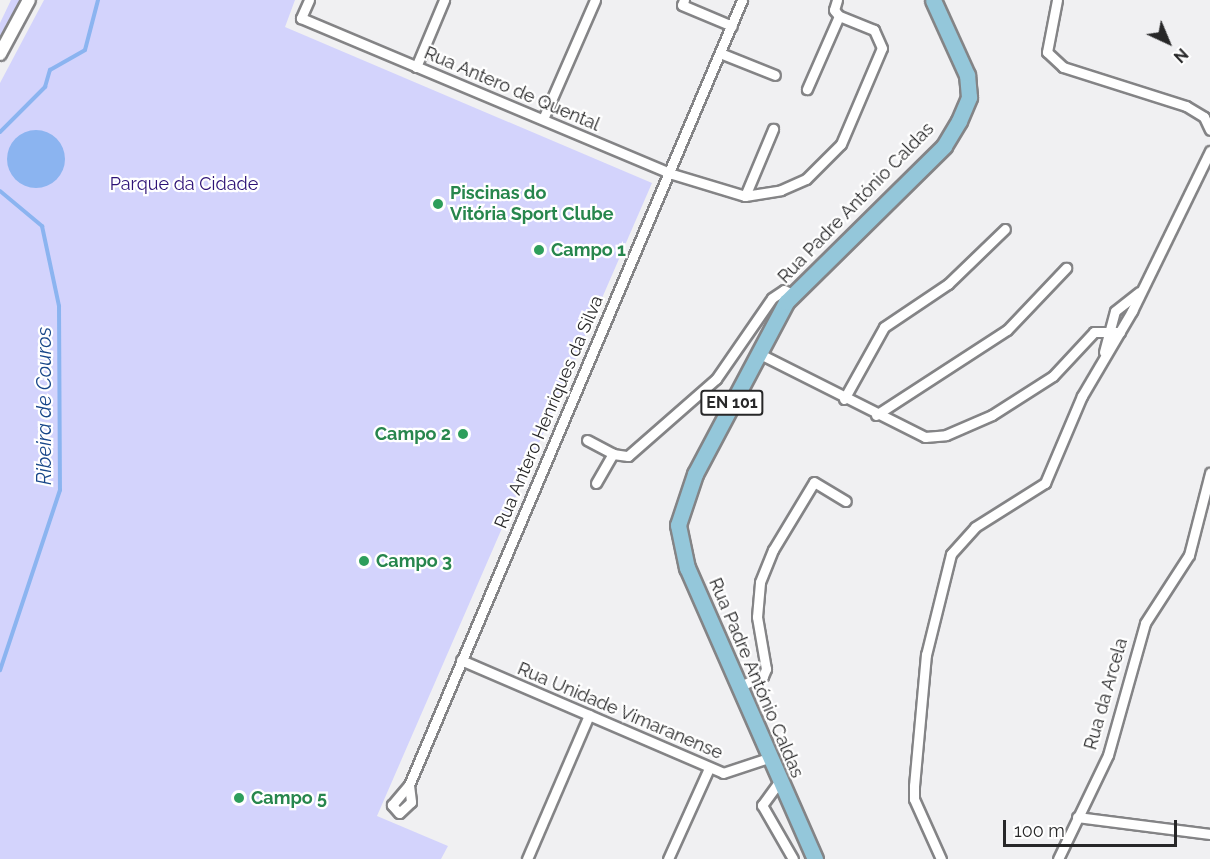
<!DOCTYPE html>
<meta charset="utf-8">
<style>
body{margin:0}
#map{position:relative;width:1210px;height:859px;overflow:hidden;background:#f0f0f2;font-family:Raleway,sans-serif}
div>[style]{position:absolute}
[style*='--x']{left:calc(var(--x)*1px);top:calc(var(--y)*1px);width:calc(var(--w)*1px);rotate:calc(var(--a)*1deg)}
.green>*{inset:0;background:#d3d3fc}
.water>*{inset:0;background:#8bb4f0}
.round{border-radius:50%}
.stream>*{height:4px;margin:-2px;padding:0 2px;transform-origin:2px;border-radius:2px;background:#8bb4f0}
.roads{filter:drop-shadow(2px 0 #848486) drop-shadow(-2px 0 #848486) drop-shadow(0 2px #848486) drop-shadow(0 -2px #848486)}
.minor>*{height:9px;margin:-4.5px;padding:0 4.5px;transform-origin:4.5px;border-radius:4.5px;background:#fff}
.tertiary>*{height:12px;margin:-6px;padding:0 6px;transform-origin:6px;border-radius:6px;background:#fff}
.primary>*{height:15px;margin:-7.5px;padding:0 7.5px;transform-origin:7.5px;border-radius:7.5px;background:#94c7da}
.dots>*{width:16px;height:16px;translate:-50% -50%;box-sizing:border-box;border:3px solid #fff;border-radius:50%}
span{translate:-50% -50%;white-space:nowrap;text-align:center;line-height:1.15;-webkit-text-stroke:4.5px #fff;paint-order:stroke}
.shield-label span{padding:2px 4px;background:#fff;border:2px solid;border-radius:4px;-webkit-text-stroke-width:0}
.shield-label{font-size:16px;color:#272728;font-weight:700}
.street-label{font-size:18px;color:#272728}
.park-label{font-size:18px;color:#2d1276}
.leisure-label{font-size:18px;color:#27864d;font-weight:700}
.left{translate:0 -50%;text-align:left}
.right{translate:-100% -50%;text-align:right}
.water-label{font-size:20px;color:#174689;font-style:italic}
.north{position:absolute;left:1138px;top:12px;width:60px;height:60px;-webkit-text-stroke:4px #fff;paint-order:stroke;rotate:136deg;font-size:16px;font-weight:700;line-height:24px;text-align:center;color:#272728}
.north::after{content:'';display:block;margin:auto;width:21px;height:27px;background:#272728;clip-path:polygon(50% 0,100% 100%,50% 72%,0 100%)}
.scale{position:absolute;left:1003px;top:820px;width:174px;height:27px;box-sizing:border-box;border:3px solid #272728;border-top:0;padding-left:8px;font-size:18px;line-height:21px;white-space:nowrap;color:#272728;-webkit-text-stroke:4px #fff;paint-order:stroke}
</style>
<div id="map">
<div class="green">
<i style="clip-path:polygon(11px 0,20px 0,0 38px,0 23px)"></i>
<i style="clip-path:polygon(44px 0,295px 0,285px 27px,652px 183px,377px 816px,448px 846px,441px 859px,0 859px,0 83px)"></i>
</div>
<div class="water">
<i class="round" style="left:7px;top:130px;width:58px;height:58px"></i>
</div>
<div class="stream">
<i style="--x:0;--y:132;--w:64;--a:-45"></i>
<i style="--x:45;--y:87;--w:18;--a:-74"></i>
<i style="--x:50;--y:70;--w:40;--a:-29.7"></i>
<i style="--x:85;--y:50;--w:52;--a:-75.4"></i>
<i style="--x:0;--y:191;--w:55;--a:39.8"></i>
<i style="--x:42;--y:226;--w:82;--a:78"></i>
<i style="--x:59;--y:306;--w:184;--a:89.7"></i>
<i style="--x:60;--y:490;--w:190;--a:108.4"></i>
</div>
<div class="roads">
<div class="minor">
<i style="--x:309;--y:0;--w:20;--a:114"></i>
<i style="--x:301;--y:18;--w:399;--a:22.8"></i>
<i style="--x:669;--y:173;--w:79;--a:16.8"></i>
<i style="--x:745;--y:196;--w:36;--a:-9"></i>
<i style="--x:781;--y:190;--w:27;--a:-24"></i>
<i style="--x:806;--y:179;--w:49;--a:-45"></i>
<i style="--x:841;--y:144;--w:104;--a:-66.9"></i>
<i style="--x:882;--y:48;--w:20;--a:-114"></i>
<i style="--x:874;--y:30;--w:38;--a:-158"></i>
<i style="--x:839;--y:16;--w:80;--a:113.7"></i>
<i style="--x:684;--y:0;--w:5;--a:112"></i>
<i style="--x:682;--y:5;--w:54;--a:22.8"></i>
<i style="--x:837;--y:0;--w:10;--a:107"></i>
<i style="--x:834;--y:10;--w:8;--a:50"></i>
<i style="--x:1057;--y:0;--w:53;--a:100.9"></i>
<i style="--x:1047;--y:52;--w:22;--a:43"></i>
<i style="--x:1063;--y:67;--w:129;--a:17.6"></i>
<i style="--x:1186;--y:106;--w:21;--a:31"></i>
<i style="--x:1204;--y:117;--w:14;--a:65"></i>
<i style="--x:720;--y:53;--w:59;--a:21.8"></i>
<i style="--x:416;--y:67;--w:73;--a:-67.3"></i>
<i style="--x:543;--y:119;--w:130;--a:-66.4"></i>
<i style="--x:745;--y:196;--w:73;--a:-67.3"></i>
<i style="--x:1104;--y:352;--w:42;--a:-75"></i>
<i style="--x:1115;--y:311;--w:31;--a:-38"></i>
<i style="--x:758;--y:353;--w:187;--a:26.7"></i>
<i style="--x:925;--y:437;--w:21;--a:-5"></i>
<i style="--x:946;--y:435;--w:50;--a:-23.5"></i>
<i style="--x:992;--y:415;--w:72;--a:-32.6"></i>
<i style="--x:1053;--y:376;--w:60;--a:-47"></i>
<i style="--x:1094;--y:332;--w:26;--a:0"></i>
<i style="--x:844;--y:399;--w:82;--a:-60.9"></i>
<i style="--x:884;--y:327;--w:77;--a:-33.9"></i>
<i style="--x:948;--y:284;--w:79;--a:-44"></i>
<i style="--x:876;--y:415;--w:156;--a:-33"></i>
<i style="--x:1007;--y:330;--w:86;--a:-46.4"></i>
<i style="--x:587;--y:440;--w:30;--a:28"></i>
<i style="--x:596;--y:483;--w:34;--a:-60"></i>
<i style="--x:613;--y:454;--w:15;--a:8"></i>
<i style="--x:628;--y:456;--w:117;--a:-41.2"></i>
<i style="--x:716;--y:379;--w:98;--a:-55.3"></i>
<i style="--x:772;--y:298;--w:14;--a:-34"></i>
<i style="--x:784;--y:290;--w:10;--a:24"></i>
<i style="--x:461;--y:660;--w:285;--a:23.3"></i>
<i style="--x:723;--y:773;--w:47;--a:-18.4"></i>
<i style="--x:740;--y:686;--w:25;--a:-23"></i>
<i style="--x:763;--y:676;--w:8;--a:-67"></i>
<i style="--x:766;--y:669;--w:53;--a:-99.8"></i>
<i style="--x:757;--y:617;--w:35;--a:-85"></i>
<i style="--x:760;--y:582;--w:35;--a:-68"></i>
<i style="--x:773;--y:550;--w:79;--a:-58.9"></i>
<i style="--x:814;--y:482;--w:37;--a:31"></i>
<i style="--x:779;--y:782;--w:29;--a:126"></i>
<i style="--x:762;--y:805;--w:62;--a:60.1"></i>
<i style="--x:409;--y:785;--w:17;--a:83"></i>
<i style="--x:411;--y:802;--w:16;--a:137"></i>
<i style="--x:399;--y:813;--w:11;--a:-131"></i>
<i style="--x:392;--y:805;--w:26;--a:-50"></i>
<i style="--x:409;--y:785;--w:853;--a:-67.01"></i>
<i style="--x:1077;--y:817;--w:134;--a:7.3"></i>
<i style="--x:527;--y:859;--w:157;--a:-66.7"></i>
<i style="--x:668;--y:859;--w:100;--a:-65.7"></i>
<i style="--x:941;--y:859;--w:66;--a:-114.2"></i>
<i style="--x:914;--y:799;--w:13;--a:-90"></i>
<i style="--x:914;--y:786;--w:132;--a:-84.8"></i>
<i style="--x:926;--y:655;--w:104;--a:-76.1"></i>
<i style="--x:951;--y:554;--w:36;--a:-48"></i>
<i style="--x:975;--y:527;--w:83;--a:-32.2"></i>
<i style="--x:1045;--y:483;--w:95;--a:-67"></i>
<i style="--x:1082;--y:396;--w:99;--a:-59.5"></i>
<i style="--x:1132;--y:311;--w:178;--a:-64"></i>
<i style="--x:1058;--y:859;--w:115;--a:-64.3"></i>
<i style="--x:1108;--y:755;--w:137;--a:-74.3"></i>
<i style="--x:1145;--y:623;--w:81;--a:-57.1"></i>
<i style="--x:1189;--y:555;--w:85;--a:-75.6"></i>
</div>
<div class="tertiary">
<i style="--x:0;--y:54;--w:61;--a:-61.8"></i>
</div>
<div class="primary">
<i style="--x:815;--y:859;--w:318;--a:-113.7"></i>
<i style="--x:687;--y:568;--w:44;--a:-101.8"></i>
<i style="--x:678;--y:525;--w:54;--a:-71.6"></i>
<i style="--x:695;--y:474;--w:195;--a:-62.1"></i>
<i style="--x:786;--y:302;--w:222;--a:-44.6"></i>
<i style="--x:944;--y:146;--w:29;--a:-59"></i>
<i style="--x:959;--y:121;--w:26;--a:-67"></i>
<i style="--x:969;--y:97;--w:22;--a:-95"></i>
<i style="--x:967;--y:75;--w:82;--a:-114.4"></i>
</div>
</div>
<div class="dots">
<i style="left:438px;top:204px;background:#2e9e5b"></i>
<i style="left:539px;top:250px;background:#2e9e5b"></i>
<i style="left:463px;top:434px;background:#2e9e5b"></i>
<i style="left:364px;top:561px;background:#2e9e5b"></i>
<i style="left:239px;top:798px;background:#2e9e5b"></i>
</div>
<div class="shield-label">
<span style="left:732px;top:403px">EN 101</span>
</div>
<div class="street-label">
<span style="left:512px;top:89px;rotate:23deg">Rua Antero de Quental</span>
<span style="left:856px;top:203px;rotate:-46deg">Rua Padre António Caldas</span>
<span style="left:549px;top:412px;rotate:-67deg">Rua Antero Henriques da Silva</span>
<span style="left:756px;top:678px;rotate:67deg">Rua Padre António Caldas</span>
<span style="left:1106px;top:694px;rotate:-74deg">Rua da Arcela</span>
<span style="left:620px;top:711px;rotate:23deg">Rua Unidade Vimaranense</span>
</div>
<div class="park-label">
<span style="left:184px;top:184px">Parque da Cidade</span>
</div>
<div class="leisure-label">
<span class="left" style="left:450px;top:204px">Piscinas do<br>Vitória Sport Clube</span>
<span class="left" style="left:551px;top:250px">Campo 1</span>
<span class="right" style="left:451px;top:434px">Campo 2</span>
<span class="left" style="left:376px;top:561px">Campo 3</span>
<span class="left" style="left:251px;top:798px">Campo 5</span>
</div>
<div class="water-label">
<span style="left:44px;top:406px;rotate:-90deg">Ribeira de Couros</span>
</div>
<div class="north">N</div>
<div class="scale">100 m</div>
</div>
